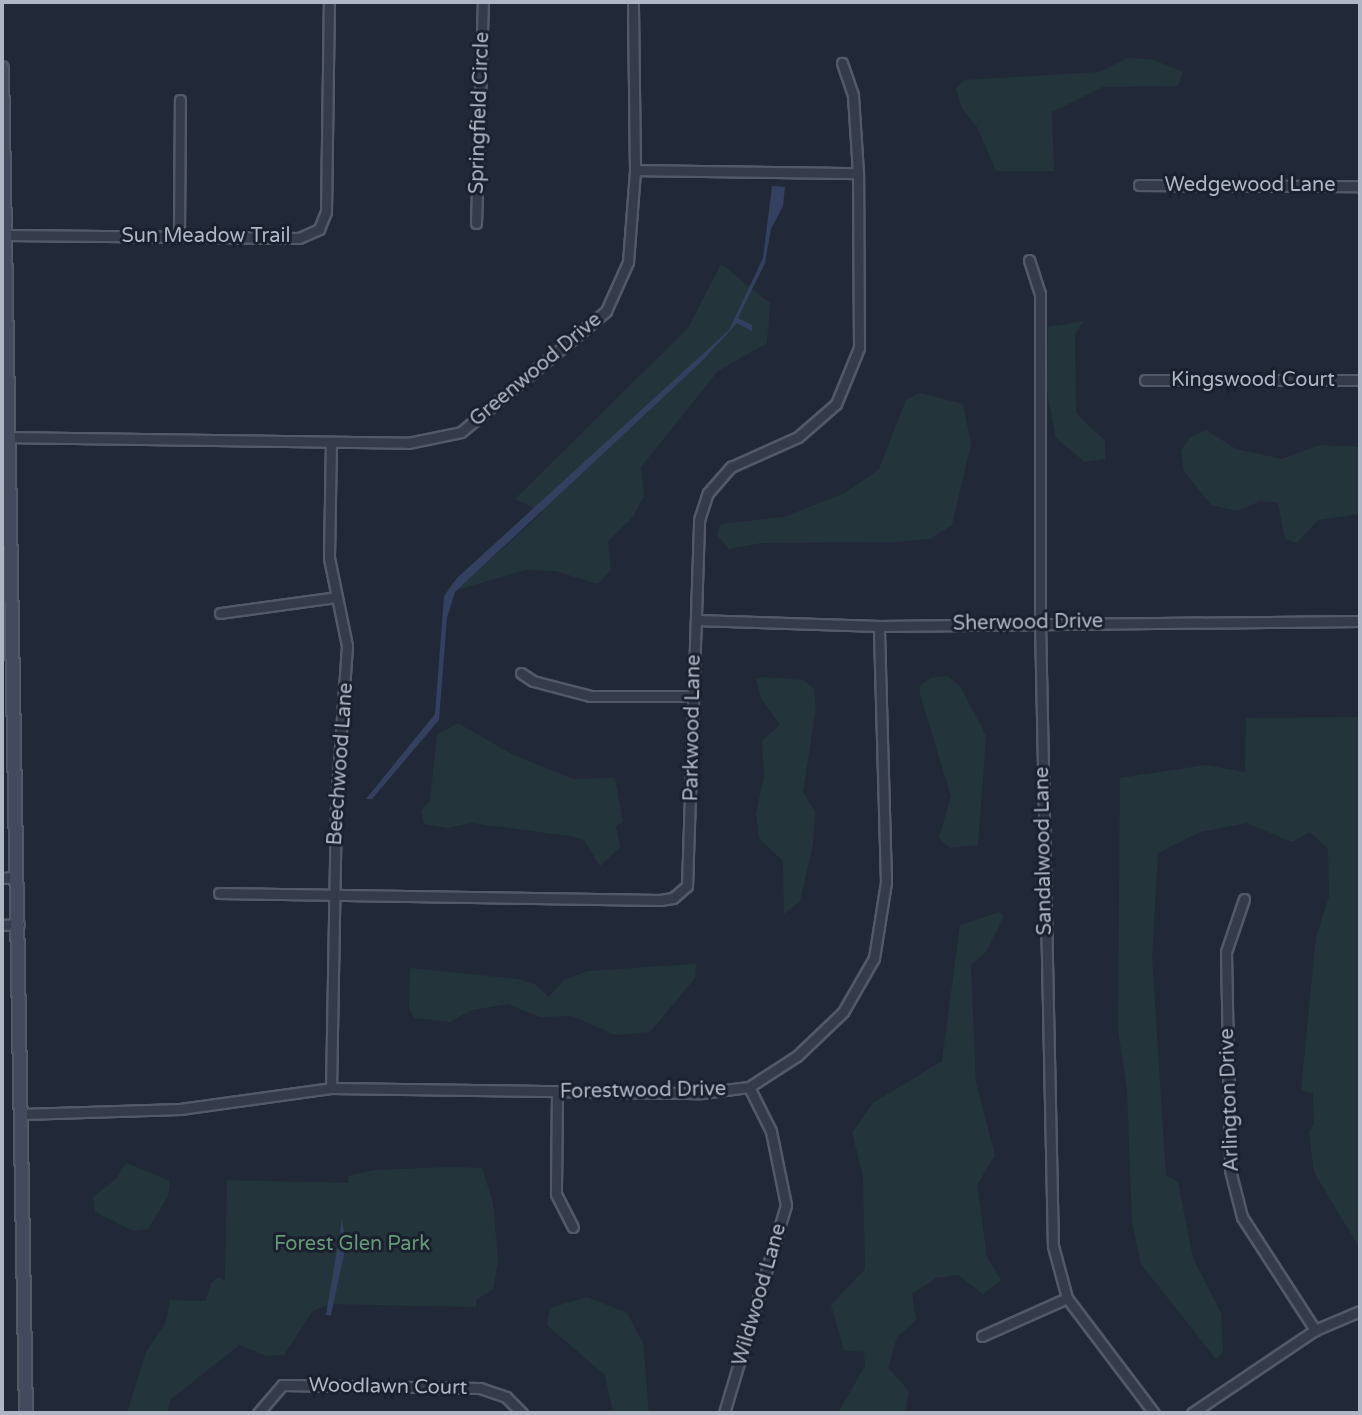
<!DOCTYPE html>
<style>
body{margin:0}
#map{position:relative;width:1362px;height:1415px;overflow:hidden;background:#212939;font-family:"Varela Round",sans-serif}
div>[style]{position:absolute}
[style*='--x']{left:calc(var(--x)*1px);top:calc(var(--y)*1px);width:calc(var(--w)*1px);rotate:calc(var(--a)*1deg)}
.green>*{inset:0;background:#23353a}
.water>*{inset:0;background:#33405f}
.roads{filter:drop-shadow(2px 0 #525967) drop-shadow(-2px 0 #525967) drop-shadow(0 2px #525967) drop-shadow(0 -2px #525967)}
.street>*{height:9px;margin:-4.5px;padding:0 4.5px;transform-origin:4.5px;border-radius:4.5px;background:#353b4a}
.secondary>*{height:12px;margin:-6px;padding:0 6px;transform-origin:6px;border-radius:6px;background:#434a5d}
span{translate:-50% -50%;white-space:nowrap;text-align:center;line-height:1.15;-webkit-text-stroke:6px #1a202e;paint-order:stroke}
.street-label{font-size:20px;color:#afb6c6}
.park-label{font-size:20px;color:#669776}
.frame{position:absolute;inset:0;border:4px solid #afb6c6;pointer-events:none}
</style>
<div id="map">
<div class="green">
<i style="clip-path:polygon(1127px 58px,1151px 59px,1183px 72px,1178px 86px,1103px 87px,1052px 112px,1054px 171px,996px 171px,977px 127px,962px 108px,956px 88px,965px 80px,1099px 72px)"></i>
<i style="clip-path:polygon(721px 264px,770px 303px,767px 343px,718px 371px,641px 467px,644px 496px,633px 517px,608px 541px,611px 570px,598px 584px,555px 571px,525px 570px,457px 590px,543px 512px,515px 499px,688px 328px)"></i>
<i style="clip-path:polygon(1084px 321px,1075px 334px,1076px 413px,1105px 441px,1105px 459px,1085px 462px,1056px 438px,1047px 391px,1048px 327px)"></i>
<i style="clip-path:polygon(919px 393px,963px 404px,971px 444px,952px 525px,930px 539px,896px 542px,761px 543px,729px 549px,717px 535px,721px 524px,784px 517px,845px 493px,879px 469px,906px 400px)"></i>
<i style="clip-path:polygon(1206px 430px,1236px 449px,1282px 459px,1320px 445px,1360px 447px,1360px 514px,1318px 520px,1297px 543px,1285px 539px,1278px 503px,1260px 501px,1238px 511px,1211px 505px,1184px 471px,1181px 451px,1190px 437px)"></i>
<i style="clip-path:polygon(947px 676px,960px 686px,986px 736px,978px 845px,950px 848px,939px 838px,951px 796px,920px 694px,920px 686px,931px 678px)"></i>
<i style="clip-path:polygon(764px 677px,803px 680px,814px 689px,816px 707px,803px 792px,815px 812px,813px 844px,800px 901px,784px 914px,783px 861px,759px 838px,756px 814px,764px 776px,762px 741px,780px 725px,761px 698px,756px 679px)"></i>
<i style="clip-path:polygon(1360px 717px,1360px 1249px,1314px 1172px,1309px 1133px,1314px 1124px,1313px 1093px,1301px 1090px,1316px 937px,1329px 897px,1328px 849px,1310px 832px,1292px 842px,1247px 823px,1200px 832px,1158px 853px,1152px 958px,1166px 1175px,1178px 1182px,1193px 1258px,1221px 1313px,1223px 1352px,1216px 1359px,1141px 1264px,1132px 1222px,1127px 1089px,1118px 1030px,1120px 778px,1206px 765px,1245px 772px,1246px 718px)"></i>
<i style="clip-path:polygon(458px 723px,513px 755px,573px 779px,615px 778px,623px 822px,616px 826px,620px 847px,600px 866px,584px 840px,570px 836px,471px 823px,447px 828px,424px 824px,421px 811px,430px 801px,437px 735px)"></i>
<i style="clip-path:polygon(1000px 912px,1004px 916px,986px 952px,971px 965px,976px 1083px,995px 1155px,977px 1185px,987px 1257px,1001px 1280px,983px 1294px,958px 1275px,936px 1278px,912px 1294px,916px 1320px,897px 1337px,888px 1368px,909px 1391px,905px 1413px,838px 1413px,865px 1366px,864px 1352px,844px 1350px,831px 1305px,865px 1269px,863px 1175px,852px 1133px,873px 1103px,942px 1061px,960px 925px)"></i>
<i style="clip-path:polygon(696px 964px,695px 978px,650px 1032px,615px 1035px,572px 1016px,540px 1017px,508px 1004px,471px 1010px,450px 1022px,414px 1018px,409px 1008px,410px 968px,517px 979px,535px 984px,549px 997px,564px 980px,588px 971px)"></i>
<i style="clip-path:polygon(126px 1163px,170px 1181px,168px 1196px,148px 1229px,133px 1231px,95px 1212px,93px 1197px,116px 1179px)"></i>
<i style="clip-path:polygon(448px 1167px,482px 1168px,493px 1203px,498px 1261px,493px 1289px,476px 1300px,476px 1307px,329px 1304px,312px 1312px,284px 1355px,267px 1356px,239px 1345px,170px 1400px,167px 1413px,127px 1413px,146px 1352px,166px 1322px,170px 1300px,206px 1301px,211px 1283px,218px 1277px,225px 1281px,227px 1180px,349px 1183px,348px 1176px,375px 1170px)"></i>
<i style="clip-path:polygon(587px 1297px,627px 1313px,643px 1343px,649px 1413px,613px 1413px,605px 1375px,547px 1325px,550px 1308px)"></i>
</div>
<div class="water">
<i style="clip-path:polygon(772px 186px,785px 187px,783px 206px,771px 229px,765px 263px,738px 318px,752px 325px,752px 331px,737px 323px,701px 362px,455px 592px,447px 618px,439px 720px,372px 799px,366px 799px,435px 714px,444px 596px,457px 578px,729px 330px,763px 258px)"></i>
<i style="clip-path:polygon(342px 1219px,346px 1245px,331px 1315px,326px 1315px)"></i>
</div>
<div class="roads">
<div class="street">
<i style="--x:635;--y:170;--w:223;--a:0.8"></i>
<i style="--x:1139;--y:185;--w:221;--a:0.3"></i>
<i style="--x:476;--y:223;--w:221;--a:-88.2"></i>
<i style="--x:7;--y:235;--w:292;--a:0.6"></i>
<i style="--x:299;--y:238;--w:22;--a:-24"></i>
<i style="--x:319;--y:229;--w:18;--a:-68"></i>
<i style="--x:326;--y:212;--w:210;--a:-89.2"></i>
<i style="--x:179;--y:235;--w:135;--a:-89.6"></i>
<i style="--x:1029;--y:260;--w:36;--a:72"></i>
<i style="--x:1040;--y:294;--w:328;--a:90"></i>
<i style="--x:1040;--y:622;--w:624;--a:88.81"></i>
<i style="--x:1053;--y:1246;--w:54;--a:74.9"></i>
<i style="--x:1067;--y:1298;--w:144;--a:52.9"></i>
<i style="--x:1145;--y:380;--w:215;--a:0"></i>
<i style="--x:2;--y:437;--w:406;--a:0.8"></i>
<i style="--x:408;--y:443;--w:54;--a:-11.7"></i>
<i style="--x:461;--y:432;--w:189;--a:-39.8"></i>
<i style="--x:606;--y:311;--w:54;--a:-65.8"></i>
<i style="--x:628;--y:262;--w:92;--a:-85.6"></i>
<i style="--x:635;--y:170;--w:168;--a:-90.7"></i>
<i style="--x:331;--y:442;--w:116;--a:91"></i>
<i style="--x:329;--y:558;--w:90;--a:78.4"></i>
<i style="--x:347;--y:646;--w:158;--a:94"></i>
<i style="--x:336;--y:804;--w:284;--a:91"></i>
<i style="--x:220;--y:613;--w:118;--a:-7.8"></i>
<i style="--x:696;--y:620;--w:183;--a:1.9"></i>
<i style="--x:879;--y:626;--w:481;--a:-0.6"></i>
<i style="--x:521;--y:673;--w:14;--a:34"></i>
<i style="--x:533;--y:681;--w:59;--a:14.7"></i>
<i style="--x:590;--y:696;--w:104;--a:0"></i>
<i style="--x:2;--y:878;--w:14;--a:-4"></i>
<i style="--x:219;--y:893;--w:441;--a:0.9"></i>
<i style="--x:660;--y:900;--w:13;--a:-9"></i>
<i style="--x:673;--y:898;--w:18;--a:-41"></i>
<i style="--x:687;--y:886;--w:366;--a:-88.1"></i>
<i style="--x:699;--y:520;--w:28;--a:-72"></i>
<i style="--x:708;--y:493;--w:35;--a:-49"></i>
<i style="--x:731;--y:467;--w:73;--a:-24.1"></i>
<i style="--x:798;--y:437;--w:50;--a:-41"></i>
<i style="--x:836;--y:404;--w:61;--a:-67.7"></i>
<i style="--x:859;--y:348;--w:175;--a:-90.3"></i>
<i style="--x:858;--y:173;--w:78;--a:-93.7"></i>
<i style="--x:853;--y:95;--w:34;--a:-109"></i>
<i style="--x:1244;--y:899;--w:56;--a:108.8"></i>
<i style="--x:1226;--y:952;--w:218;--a:88.9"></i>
<i style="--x:1230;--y:1170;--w:49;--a:75.7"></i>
<i style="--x:1242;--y:1217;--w:135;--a:57.1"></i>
<i style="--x:2;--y:925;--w:17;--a:-3"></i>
<i style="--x:557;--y:1093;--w:101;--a:90.6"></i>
<i style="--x:556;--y:1194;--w:37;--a:63"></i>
<i style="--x:23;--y:1114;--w:157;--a:-1.8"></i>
<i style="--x:180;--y:1109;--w:152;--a:-7.9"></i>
<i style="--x:331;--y:1088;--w:370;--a:0.8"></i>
<i style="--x:701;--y:1093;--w:48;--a:-7.1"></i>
<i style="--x:749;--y:1087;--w:57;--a:-32.9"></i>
<i style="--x:797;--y:1056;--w:64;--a:-43.7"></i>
<i style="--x:843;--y:1012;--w:62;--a:-60.1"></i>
<i style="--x:874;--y:958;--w:77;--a:-81"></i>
<i style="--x:886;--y:882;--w:256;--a:-91.6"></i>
<i style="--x:982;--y:1336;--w:93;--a:-24.1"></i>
<i style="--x:258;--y:1413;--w:37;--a:-49"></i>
<i style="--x:282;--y:1385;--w:198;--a:0.9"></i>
<i style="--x:480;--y:1388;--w:28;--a:19"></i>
<i style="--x:506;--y:1397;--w:23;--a:45"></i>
<i style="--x:724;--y:1413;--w:217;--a:-73.4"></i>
<i style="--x:786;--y:1205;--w:76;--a:-101.5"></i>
<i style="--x:771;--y:1131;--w:49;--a:-116.6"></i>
<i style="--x:1192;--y:1413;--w:148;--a:-34"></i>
<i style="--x:1315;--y:1330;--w:49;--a:-22.9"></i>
</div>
<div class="secondary">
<i style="--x:2;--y:68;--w:1345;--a:88.98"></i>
</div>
</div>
<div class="street-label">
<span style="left:480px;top:113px;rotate:-88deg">Springfield Circle</span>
<span style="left:1250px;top:185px">Wedgewood Lane</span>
<span style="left:206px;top:236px">Sun Meadow Trail</span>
<span style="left:536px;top:370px;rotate:-40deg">Greenwood Drive</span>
<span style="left:1253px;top:380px">Kingswood Court</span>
<span style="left:1028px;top:623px;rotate:-1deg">Sherwood Drive</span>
<span style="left:693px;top:728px;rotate:-89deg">Parkwood Lane</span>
<span style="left:341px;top:764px;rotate:-86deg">Beechwood Lane</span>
<span style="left:1044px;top:851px;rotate:-91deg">Sandalwood Lane</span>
<span style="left:643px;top:1091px;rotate:-1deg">Forestwood Drive</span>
<span style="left:1230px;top:1100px;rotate:-92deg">Arlington Drive</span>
<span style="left:760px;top:1295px;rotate:-74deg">Wildwood Lane</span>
<span style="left:388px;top:1387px;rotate:1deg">Woodlawn Court</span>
</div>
<div class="park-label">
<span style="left:352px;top:1244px">Forest Glen Park</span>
</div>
<div class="frame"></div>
</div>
